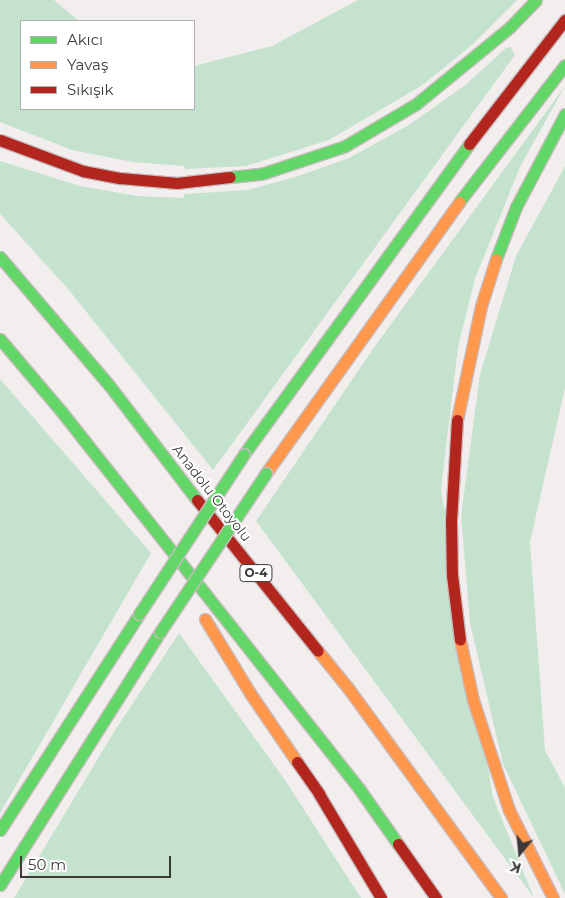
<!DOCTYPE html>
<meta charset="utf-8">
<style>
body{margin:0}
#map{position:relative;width:565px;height:898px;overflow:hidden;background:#f3eeee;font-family:Montserrat,sans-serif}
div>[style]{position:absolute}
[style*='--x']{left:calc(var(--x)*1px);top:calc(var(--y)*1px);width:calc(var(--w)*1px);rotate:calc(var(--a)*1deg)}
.green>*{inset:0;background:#c5e2cf}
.roads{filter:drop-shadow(1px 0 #c8bcbe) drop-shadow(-1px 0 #c8bcbe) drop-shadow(0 1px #c8bcbe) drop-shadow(0 -1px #c8bcbe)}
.fast>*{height:11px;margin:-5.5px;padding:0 5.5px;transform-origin:5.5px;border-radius:5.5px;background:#63d668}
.slow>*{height:11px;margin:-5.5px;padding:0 5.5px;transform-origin:5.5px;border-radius:5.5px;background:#ff974d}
.jam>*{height:11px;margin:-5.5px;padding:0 5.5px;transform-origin:5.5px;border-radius:5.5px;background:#b3261e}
.bridges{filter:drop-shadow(1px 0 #c8bcbe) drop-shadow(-1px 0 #c8bcbe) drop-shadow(0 1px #c8bcbe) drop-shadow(0 -1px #c8bcbe)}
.fast-bridge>*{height:11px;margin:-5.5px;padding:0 5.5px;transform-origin:5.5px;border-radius:5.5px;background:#63d668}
span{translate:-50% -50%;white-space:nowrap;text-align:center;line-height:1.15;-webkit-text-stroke:4px #fff;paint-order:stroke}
.shield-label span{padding:1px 4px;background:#fff;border:1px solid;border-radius:4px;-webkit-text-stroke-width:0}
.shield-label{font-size:12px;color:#3d3839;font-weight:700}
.street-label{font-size:14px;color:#3d3839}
.legend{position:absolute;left:20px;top:20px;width:175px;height:90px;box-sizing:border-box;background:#fff;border:1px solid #b1afb0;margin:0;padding:6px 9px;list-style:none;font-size:15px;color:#3d3839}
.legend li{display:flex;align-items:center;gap:10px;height:25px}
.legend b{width:25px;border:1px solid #b1afb0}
.north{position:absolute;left:495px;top:828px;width:50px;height:50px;-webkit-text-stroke:4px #fff;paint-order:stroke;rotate:197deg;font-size:14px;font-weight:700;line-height:20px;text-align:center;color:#3d3839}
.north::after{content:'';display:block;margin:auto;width:18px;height:22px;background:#3d3839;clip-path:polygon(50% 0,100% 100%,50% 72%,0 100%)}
.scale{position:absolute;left:20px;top:856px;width:151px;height:22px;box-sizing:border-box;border:2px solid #3d3839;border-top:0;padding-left:6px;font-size:15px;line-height:18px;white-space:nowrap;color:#3d3839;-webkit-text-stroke:4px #fff;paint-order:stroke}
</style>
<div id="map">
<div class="green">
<i style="clip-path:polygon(0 0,54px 0,79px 21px,21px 21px,21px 109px,194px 109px,194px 66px,272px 46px,358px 0,517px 0,472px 45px,421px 86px,329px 140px,246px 166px,185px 169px,184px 166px,133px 162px,72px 150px,0 122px)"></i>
<i style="clip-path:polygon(511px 47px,515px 55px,512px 59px,213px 470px,68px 289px,0 214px,0 161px,80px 186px,138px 196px,184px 198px,184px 194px,248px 190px,298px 176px,349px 158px,409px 125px,464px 86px,506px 48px)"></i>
<i style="clip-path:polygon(565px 86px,520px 167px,475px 279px,458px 347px,441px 490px,493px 797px,534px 898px,256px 521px,375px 346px)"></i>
<i style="clip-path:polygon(565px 166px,565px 388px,530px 542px,545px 750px,565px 788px,565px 894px,503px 764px,470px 623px,461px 516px,480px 374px,516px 256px)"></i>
<i style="clip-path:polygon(0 379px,151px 553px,0 813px)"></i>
<i style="clip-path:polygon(179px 633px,285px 780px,361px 898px,14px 898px,112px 735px)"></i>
</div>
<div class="roads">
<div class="fast">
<i style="--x:230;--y:177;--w:31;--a:-6"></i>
<i style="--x:261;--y:174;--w:89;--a:-18.4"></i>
<i style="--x:345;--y:146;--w:82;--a:-30.6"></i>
<i style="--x:416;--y:104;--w:122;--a:-39.3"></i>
<i style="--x:510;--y:27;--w:37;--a:-46"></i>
<i style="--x:459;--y:202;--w:173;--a:-52.3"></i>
<i style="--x:0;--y:257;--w:168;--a:49.6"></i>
<i style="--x:109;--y:385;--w:145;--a:52.6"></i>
<i style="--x:496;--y:259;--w:56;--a:-69"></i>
<i style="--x:516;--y:207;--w:105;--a:-62.2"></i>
<i style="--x:0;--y:339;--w:94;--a:49.7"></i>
<i style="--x:61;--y:411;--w:483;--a:51.7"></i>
<i style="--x:360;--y:790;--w:66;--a:54.9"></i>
<i style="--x:244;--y:454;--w:383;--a:-54"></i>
<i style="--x:0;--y:830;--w:257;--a:-57.2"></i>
<i style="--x:0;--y:885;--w:299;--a:-57.7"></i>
</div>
<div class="slow">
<i style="--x:457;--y:420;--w:116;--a:-78.1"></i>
<i style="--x:481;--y:306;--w:49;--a:-72.3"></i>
<i style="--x:266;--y:473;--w:333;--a:-54.5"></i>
<i style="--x:205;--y:619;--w:87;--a:58.7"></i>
<i style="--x:250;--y:693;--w:83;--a:55.7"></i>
<i style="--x:460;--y:640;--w:61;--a:77.8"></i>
<i style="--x:473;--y:700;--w:116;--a:71.9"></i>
<i style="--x:509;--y:810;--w:98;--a:63.4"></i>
<i style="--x:318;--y:651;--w:48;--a:51"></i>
<i style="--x:348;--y:688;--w:260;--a:53.9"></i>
</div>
<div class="jam">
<i style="--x:0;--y:140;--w:89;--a:20.5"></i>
<i style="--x:83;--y:171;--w:38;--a:11"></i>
<i style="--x:120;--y:178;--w:57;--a:5"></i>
<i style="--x:177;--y:183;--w:53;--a:-6.5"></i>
<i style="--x:469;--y:144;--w:157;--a:-52.3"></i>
<i style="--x:457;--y:420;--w:100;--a:93.4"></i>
<i style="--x:451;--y:520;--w:55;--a:89"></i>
<i style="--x:452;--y:575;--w:65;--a:83"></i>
<i style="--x:197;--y:500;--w:193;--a:51.3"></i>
<i style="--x:297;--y:762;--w:39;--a:55"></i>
<i style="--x:319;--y:794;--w:121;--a:59.2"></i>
<i style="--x:398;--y:844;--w:66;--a:54.9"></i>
</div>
</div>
<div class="bridges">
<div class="fast-bridge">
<i style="--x:139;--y:614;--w:191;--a:-56.7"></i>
<i style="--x:160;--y:632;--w:191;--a:-56.3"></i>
</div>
</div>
<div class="shield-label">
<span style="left:256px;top:573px">O-4</span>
</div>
<div class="street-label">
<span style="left:212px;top:493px;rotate:52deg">Anadolu Otoyolu</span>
</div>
<ul class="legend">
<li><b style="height:6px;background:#63d668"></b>Akıcı</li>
<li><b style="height:6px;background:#ff974d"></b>Yavaş</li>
<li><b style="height:6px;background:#b3261e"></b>Sıkışık</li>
</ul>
<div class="north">K</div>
<div class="scale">50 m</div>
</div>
